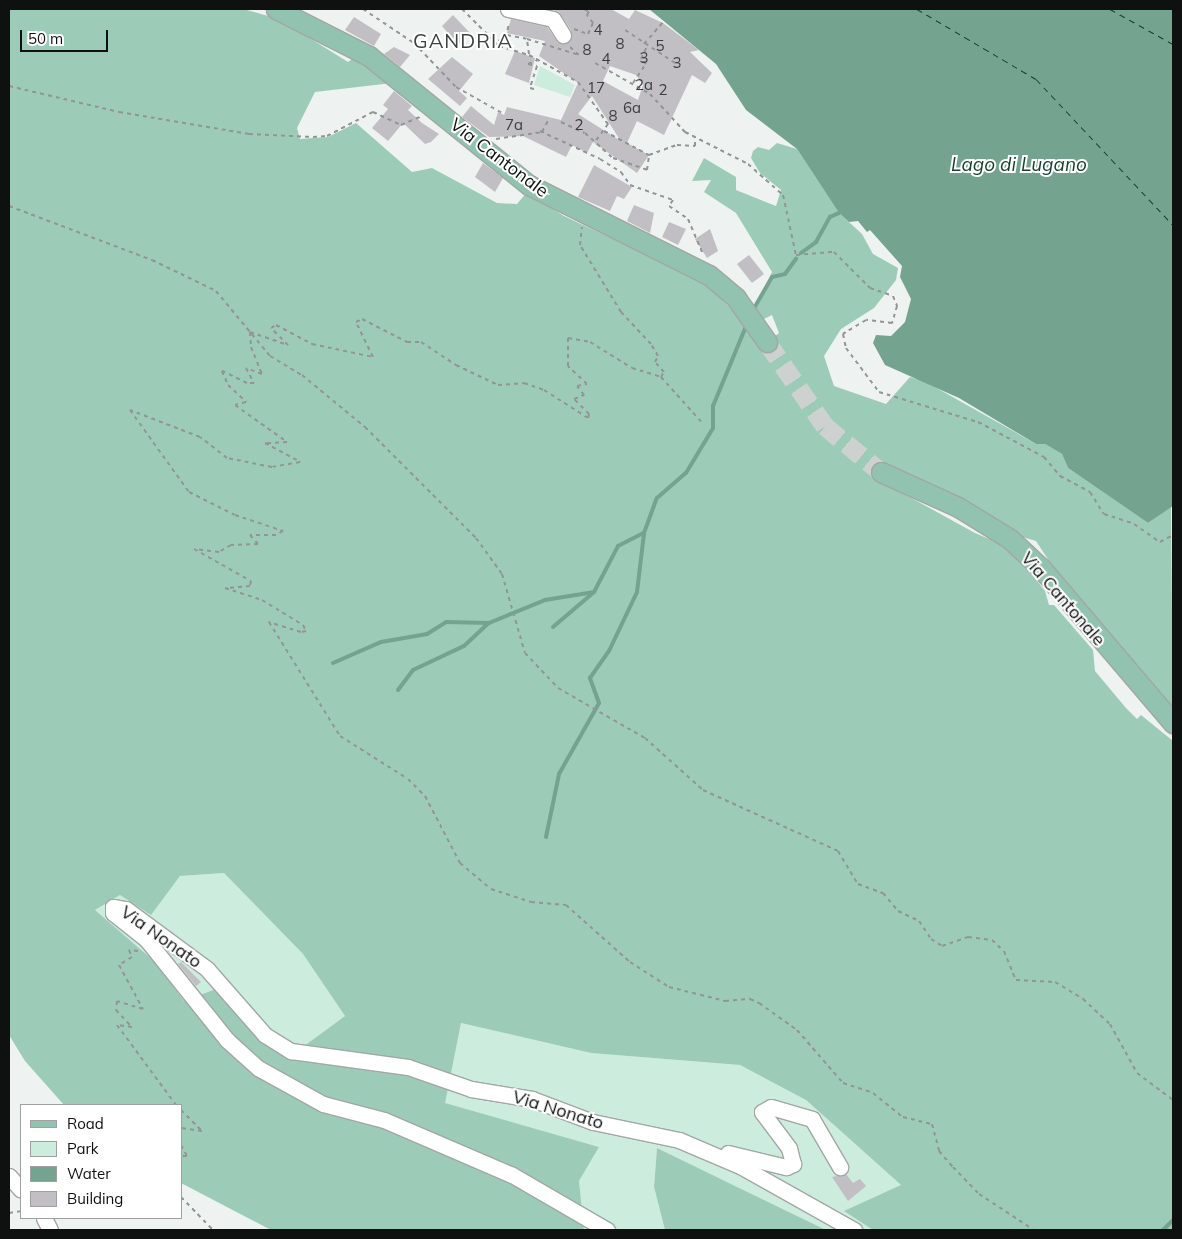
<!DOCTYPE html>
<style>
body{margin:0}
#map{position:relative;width:1182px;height:1239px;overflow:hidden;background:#eef3f1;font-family:Mulish,sans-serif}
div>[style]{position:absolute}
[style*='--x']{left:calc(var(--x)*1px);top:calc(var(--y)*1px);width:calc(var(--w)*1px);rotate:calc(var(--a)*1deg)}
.green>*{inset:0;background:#ccecde}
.forest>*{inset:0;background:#9cccb7}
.water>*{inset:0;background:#74a490}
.stream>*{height:4px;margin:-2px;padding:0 2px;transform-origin:2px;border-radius:2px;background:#74a490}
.ferry>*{height:1px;margin-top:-0.5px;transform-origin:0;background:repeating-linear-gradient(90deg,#163f30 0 6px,transparent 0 11px)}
.building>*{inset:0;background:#c1bfc3}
.major-tunnel>*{height:19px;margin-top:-9.5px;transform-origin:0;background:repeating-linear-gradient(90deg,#cdd1cf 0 19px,transparent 0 28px)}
.path>*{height:2px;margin-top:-1px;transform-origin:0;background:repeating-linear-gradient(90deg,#929594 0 4px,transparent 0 8px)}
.roads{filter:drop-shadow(1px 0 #a2a7a5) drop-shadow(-1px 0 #a2a7a5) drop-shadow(0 1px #a2a7a5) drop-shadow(0 -1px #a2a7a5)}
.minor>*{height:15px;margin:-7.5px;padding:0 7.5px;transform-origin:7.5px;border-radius:7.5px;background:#fff}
.major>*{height:19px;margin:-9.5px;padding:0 9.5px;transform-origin:9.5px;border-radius:9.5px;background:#92c2b0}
span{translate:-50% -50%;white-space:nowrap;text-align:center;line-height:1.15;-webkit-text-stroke:4px #fff;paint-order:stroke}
.number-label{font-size:15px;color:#3c3c3d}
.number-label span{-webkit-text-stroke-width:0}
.street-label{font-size:18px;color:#0f1110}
.water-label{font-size:19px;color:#163f30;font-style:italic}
.quarter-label{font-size:20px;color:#3d4240;letter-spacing:1px}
.frame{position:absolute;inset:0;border:10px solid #0f1110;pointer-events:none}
.legend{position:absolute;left:20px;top:1104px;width:162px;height:115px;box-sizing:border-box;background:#fff;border:1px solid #9fa09f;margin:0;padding:6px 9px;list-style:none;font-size:15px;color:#0f1110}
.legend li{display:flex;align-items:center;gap:10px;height:25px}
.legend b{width:25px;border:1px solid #9fa09f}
.scale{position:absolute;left:20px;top:30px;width:88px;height:22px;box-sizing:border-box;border:2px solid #0f1110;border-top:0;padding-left:6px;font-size:15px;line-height:18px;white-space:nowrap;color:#0f1110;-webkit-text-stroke:4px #fff;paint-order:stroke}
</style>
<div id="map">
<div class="green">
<i style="clip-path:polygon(540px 66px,575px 85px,570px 97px,534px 85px)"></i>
<i style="clip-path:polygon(224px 873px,303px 954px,345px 1016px,289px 1057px,272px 1048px,216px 989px,184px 1002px,154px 961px,95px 910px,120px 895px,151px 914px,180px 876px)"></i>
<i style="clip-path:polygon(461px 1023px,591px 1053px,740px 1065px,806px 1100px,902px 1186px,845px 1211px,873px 1230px,826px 1230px,657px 1148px,654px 1187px,665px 1230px,584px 1230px,579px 1181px,599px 1147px,444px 1103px)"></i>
</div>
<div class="forest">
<i style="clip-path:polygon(evenodd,9px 9px,243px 9px,279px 19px,348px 62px,356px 56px,392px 83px,315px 92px,297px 128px,300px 139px,328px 137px,356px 123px,412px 172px,432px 168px,497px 203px,517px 204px,527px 192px,564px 216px,706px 283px,741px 319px,759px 348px,779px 333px,772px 315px,762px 320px,755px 308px,772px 272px,736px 213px,704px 192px,711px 180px,692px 181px,704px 158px,736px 177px,736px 190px,776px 206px,781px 190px,760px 173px,751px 158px,753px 151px,758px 147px,769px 150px,777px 143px,797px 149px,839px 213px,862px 234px,873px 254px,898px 268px,896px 280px,874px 308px,841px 329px,824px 356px,834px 386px,886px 404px,910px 377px,926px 382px,1036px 444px,1045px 444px,1062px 454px,1068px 468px,1148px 523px,1171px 507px,1173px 710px,1055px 570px,1036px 541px,1019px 536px,962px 500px,877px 479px,975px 533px,989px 539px,995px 535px,1022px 561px,1045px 591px,1049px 605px,1054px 605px,1093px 650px,1095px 671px,1126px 708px,1137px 719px,1141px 715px,1173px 741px,1173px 1230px,873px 1230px,844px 1211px,901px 1185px,806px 1100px,740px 1065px,591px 1053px,461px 1023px,445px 1103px,599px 1147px,579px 1181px,584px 1230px,271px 1230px,181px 1183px,181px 1105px,64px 1105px,25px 1061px,9px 1035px,9px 9px,224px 873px,303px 954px,345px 1016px,289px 1057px,272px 1049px,216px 989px,184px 1001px,154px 961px,95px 910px,120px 895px,151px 915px,180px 876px,224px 873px)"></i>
<i style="clip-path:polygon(657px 1148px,826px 1230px,665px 1230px,654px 1187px)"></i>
</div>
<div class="water">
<i style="clip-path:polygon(649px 9px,1173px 9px,1173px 506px,1148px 523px,1068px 468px,1062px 454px,1045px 444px,1036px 444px,959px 398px,885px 365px,873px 343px,876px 335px,891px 336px,905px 322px,911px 299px,900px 277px,902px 266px,870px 230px,867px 232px,858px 221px,849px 222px,839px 213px,797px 149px,746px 110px,716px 64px)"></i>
</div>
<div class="stream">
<i style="--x:801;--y:253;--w:19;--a:-36"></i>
<i style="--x:816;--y:242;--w:29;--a:-61"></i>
<i style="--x:830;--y:217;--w:10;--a:-24"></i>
<i style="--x:753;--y:310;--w:38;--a:-60"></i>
<i style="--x:772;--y:277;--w:13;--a:-13"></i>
<i style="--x:785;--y:274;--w:19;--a:-54"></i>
<i style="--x:553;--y:627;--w:52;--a:-40.4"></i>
<i style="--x:333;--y:663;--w:52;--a:-23.6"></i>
<i style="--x:381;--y:642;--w:47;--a:-9.9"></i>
<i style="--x:427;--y:634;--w:22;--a:-32"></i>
<i style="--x:446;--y:622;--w:43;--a:1.3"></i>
<i style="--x:398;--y:690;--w:25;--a:-53"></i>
<i style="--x:413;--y:670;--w:56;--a:-25.2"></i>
<i style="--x:464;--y:646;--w:34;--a:-43"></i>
<i style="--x:489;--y:623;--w:61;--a:-22.3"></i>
<i style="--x:545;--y:600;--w:50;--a:-9.3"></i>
<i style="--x:594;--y:592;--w:52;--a:-62.4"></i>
<i style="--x:618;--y:546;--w:29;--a:-27"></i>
<i style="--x:546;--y:837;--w:64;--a:-78.3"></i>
<i style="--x:559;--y:774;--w:81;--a:-60.6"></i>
<i style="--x:599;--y:703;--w:27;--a:-110"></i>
<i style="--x:590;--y:678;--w:33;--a:-55"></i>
<i style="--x:609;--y:651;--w:65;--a:-64.6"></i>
<i style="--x:637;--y:592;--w:59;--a:-83.2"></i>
<i style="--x:644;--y:533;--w:37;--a:-70"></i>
<i style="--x:657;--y:498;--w:38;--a:-41"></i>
<i style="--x:686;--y:473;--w:52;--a:-59"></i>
<i style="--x:713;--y:428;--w:22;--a:-90"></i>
<i style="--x:713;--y:406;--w:89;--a:-67.5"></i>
<i style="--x:1163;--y:1230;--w:14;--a:-45"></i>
</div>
<div class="ferry">
<i style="--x:917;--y:9;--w:138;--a:30.5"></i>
<i style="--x:1036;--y:79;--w:200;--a:46.8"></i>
<i style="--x:1110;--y:9;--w:72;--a:29.1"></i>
</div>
<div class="building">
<i style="clip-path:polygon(evenodd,550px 9px,611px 9px,629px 19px,635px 10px,663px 23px,699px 50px,690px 52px,712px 73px,705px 83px,692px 75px,664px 135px,637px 121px,627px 143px,649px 155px,637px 173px,593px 142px,587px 153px,572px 145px,566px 157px,523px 136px,489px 137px,462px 117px,471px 106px,494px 125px,498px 112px,504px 115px,507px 107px,561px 120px,578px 83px,539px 56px,545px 41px,507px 33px,511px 19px,547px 27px,558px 43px,568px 43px,571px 30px,559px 12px,550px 9px,610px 66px,636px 75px,643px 85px,638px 100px,603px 81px,610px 66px,550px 9px,592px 96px,620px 140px,621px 141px,578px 114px,592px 96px)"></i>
<i style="clip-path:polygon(453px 15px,470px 33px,458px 45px,442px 26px)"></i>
<i style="clip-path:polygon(354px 17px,381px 34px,374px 46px,345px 30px)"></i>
<i style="clip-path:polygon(394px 47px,410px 55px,400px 67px,384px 54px)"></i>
<i style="clip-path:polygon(515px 51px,535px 58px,529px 83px,505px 74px)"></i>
<i style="clip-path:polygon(452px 57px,473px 74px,459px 91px,467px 98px,460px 106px,428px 79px)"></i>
<i style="clip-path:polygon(394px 91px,412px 106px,408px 110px,422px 123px,439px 134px,431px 142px,425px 144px,403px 123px,388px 141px,372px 128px,388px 109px,383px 105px)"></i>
<i style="clip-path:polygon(483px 163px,503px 178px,495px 192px,475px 177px)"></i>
<i style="clip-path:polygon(594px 165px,632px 187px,624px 199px,617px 196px,610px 211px,578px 197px)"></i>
<i style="clip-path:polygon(634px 205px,654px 213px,650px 233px,627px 221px)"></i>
<i style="clip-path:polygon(669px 222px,686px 229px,678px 245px,662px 237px)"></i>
<i style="clip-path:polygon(710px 229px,718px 251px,707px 258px,695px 239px)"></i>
<i style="clip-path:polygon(749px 255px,764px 274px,752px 283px,737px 264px)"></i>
<i style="clip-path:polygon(181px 962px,201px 982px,196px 986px,178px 964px)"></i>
<i style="clip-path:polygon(846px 1174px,853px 1183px,860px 1179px,866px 1186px,848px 1201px,832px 1177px)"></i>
</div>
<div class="major-tunnel">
<i style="--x:767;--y:342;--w:102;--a:55.4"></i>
<i style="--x:825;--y:426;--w:72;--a:39.4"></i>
</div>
<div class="path">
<i style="--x:363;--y:9;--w:61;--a:33.7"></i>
<i style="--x:414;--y:43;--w:61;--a:46.3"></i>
<i style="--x:456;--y:87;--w:55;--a:29.4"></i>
<i style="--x:462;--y:9;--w:52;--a:45"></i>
<i style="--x:499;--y:46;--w:31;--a:17"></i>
<i style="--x:529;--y:55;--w:56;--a:28.9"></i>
<i style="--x:578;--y:82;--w:52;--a:54.5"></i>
<i style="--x:608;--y:124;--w:24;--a:126"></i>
<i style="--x:584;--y:9;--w:7;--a:27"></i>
<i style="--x:574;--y:29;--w:15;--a:20"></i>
<i style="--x:588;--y:34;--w:12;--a:-66"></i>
<i style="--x:593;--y:23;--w:10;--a:-127"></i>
<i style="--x:587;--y:15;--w:7;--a:-63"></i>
<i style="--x:625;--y:30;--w:60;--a:33.4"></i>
<i style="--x:507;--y:35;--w:20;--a:11"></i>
<i style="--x:644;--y:44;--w:32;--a:-49"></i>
<i style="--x:502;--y:47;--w:7;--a:-124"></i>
<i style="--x:498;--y:41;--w:9;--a:-21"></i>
<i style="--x:506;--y:38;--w:16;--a:-79"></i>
<i style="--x:570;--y:47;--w:12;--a:42"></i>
<i style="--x:529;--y:54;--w:15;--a:-98"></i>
<i style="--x:527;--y:39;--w:54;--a:17.1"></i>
<i style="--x:595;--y:63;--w:63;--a:29.4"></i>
<i style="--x:650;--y:94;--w:52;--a:47.4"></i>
<i style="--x:685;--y:132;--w:71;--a:26.9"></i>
<i style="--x:748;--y:164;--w:47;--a:41.5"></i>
<i style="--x:783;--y:195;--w:61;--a:77.8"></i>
<i style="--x:796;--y:255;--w:38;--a:-5"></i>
<i style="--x:834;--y:252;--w:51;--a:45"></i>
<i style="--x:870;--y:288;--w:24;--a:19"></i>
<i style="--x:893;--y:296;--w:11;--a:68"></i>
<i style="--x:897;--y:306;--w:18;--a:106"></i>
<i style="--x:892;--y:323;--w:26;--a:-173"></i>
<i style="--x:866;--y:320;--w:27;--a:149"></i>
<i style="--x:843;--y:334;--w:14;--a:78"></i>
<i style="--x:846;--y:348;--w:55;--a:53.1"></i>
<i style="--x:879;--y:392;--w:103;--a:16.9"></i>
<i style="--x:978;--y:422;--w:75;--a:27.9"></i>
<i style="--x:1044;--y:457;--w:25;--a:50"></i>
<i style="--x:1060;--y:476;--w:34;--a:28"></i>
<i style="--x:1090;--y:492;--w:26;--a:58"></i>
<i style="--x:1104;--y:514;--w:32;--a:18"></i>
<i style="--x:1134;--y:524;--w:32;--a:35"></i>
<i style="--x:1160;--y:542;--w:15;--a:-28"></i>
<i style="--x:528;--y:64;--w:9;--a:13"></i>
<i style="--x:537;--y:66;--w:23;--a:108"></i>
<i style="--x:530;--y:88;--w:8;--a:14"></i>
<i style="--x:528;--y:64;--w:11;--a:-22"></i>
<i style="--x:633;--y:83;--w:23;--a:-56"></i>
<i style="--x:646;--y:64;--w:7;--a:-135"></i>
<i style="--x:641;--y:59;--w:14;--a:-65"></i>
<i style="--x:9;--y:86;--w:113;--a:13.3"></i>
<i style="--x:119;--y:112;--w:132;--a:9.6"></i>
<i style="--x:249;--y:134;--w:64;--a:2.7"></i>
<i style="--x:313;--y:137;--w:14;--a:-4"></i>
<i style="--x:327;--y:136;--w:52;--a:-27.6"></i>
<i style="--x:373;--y:112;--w:31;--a:25"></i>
<i style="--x:401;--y:125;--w:21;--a:-23"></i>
<i style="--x:561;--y:122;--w:26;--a:25"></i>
<i style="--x:585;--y:133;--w:38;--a:42"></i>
<i style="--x:613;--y:158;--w:36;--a:19"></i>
<i style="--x:647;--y:170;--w:15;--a:-82"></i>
<i style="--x:540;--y:131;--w:66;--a:25"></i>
<i style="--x:600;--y:159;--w:25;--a:32"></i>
<i style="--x:621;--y:172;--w:16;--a:55"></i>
<i style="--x:630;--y:185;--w:46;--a:19.2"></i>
<i style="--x:673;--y:200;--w:7;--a:124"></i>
<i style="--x:669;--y:206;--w:23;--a:34"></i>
<i style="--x:688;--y:219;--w:38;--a:67"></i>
<i style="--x:604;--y:131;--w:51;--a:28.1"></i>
<i style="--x:649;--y:155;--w:30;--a:-20"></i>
<i style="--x:677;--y:145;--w:18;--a:3"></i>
<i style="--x:695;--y:146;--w:7;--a:-90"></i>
<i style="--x:542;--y:132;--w:15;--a:-62"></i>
<i style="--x:496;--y:139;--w:47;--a:-8.7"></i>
<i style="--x:9;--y:206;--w:153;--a:20.7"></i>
<i style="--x:152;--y:260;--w:71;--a:25.8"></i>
<i style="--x:216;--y:291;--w:85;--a:50.3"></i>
<i style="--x:270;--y:356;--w:37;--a:31"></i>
<i style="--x:302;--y:375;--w:82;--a:39.5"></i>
<i style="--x:365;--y:427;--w:157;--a:45"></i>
<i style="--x:476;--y:538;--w:44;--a:54.2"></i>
<i style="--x:502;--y:574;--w:82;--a:73.8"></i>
<i style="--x:525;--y:653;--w:48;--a:46.7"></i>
<i style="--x:558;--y:688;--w:100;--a:29.9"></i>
<i style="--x:645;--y:738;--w:78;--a:41.9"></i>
<i style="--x:703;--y:790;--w:148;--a:24.3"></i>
<i style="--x:838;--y:851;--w:39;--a:59"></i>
<i style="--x:858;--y:884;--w:27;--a:20"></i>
<i style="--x:883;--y:893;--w:23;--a:50"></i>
<i style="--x:898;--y:911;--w:23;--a:25"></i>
<i style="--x:919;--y:921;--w:22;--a:56"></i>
<i style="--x:931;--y:939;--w:13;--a:32"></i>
<i style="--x:942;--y:946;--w:28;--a:-19"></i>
<i style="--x:968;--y:937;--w:24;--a:7"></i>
<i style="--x:992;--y:940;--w:16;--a:43"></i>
<i style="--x:1004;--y:951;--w:31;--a:68"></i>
<i style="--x:1016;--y:980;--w:39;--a:3"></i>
<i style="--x:1055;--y:982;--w:33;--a:31"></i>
<i style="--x:1083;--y:999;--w:37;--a:43"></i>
<i style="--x:1110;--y:1024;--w:56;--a:61.1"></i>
<i style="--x:1137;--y:1073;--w:45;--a:36.9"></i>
<i style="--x:250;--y:332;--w:15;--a:86"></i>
<i style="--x:251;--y:347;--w:29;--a:68"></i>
<i style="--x:262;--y:374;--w:17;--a:-159"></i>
<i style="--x:246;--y:368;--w:17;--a:62"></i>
<i style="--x:254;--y:383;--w:7;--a:180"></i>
<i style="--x:247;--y:383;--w:28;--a:-154"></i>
<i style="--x:222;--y:371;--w:15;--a:67"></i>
<i style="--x:228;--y:385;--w:25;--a:43"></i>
<i style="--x:246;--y:402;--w:11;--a:165"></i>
<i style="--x:235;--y:405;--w:64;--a:35.4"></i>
<i style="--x:287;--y:442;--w:22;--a:177"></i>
<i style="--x:265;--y:443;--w:40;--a:28"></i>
<i style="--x:300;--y:462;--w:28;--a:170"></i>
<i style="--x:272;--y:467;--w:46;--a:-168.7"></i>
<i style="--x:227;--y:458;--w:34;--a:-142"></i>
<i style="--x:200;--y:437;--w:75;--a:-158.9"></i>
<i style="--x:130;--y:410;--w:101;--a:54.3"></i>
<i style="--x:189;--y:492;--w:51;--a:26.6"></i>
<i style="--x:235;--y:515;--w:51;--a:18.4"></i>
<i style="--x:283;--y:531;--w:8;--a:150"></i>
<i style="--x:276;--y:535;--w:26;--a:180"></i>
<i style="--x:250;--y:535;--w:12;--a:48"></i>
<i style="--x:258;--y:544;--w:27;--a:178"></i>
<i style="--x:231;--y:545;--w:14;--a:150"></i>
<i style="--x:219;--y:552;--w:25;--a:-173"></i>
<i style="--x:194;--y:549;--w:65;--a:29.3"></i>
<i style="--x:251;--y:581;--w:5;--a:101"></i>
<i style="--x:250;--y:586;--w:25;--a:175"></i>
<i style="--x:225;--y:588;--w:39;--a:18"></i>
<i style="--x:262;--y:600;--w:48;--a:31.4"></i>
<i style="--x:303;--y:625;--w:7;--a:63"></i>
<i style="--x:306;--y:631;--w:5;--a:169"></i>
<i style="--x:301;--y:632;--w:34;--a:-163"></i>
<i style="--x:269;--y:622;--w:134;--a:58.1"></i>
<i style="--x:340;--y:736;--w:80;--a:32.3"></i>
<i style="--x:408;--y:779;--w:24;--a:45"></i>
<i style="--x:425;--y:796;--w:76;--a:62.4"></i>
<i style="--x:460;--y:863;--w:40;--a:40"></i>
<i style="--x:491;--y:889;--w:42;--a:18"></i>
<i style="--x:531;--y:902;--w:35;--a:5"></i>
<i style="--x:566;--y:905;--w:86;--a:41.7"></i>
<i style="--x:630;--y:962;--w:46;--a:32.7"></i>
<i style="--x:669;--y:987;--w:58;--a:14"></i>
<i style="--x:725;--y:1001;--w:25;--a:-5"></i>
<i style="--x:750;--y:999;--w:10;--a:24"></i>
<i style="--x:759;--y:1003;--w:47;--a:35.4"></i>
<i style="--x:797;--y:1030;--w:70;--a:49"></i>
<i style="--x:843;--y:1083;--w:32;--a:18"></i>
<i style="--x:873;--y:1093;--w:38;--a:39"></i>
<i style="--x:903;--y:1117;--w:30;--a:14"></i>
<i style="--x:932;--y:1124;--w:28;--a:75"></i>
<i style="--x:939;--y:1151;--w:21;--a:49"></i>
<i style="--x:953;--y:1167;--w:37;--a:46"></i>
<i style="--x:979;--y:1194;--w:66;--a:33.2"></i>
<i style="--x:250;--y:332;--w:40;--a:18.9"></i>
<i style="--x:288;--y:345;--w:24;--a:-135"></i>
<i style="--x:271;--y:328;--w:6;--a:-31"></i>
<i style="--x:276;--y:325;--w:41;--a:27.8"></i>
<i style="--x:312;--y:344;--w:62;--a:12"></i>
<i style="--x:373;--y:357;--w:39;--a:-116"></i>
<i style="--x:356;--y:322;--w:7;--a:-27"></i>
<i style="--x:362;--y:319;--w:51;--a:27.1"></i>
<i style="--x:407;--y:342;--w:14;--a:0"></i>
<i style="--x:421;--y:342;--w:42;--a:33.3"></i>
<i style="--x:456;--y:365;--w:47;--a:25.5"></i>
<i style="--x:498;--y:385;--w:26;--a:-4"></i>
<i style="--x:524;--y:383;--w:21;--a:19"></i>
<i style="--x:544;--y:390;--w:52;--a:32.5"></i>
<i style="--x:588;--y:418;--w:4;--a:-76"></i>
<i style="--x:589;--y:414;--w:21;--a:-135"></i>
<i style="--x:574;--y:399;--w:11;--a:-22"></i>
<i style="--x:584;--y:395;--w:11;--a:-128"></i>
<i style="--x:577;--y:386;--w:10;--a:-11"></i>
<i style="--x:587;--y:384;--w:26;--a:-137"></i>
<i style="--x:568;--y:366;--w:28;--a:-90"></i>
<i style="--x:568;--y:338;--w:22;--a:10"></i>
<i style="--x:590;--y:342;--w:49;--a:31.8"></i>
<i style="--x:632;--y:368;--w:30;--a:17"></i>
<i style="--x:661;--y:377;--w:6;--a:-59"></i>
<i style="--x:664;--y:372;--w:13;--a:-132"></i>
<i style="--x:655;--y:362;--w:7;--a:-63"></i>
<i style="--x:658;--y:356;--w:14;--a:-120"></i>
<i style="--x:651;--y:344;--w:44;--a:-133.2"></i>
<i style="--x:621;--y:312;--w:79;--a:-121.5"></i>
<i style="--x:580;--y:245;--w:18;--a:-84"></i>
<i style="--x:661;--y:377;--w:64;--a:48.1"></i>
<i style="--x:138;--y:951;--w:9;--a:-174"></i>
<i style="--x:129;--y:950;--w:8;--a:67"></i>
<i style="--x:132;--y:957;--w:15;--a:148"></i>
<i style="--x:119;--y:965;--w:50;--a:61.4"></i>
<i style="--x:143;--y:1009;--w:27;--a:-163"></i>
<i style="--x:117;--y:1001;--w:9;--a:96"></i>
<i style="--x:116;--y:1010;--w:23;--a:47"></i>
<i style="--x:132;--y:1027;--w:15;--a:-172"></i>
<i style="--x:117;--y:1025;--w:99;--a:53.6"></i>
<i style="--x:181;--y:1110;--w:30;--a:45"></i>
<i style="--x:202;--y:1131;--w:21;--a:-172"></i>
<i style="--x:181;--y:1135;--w:4;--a:90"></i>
<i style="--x:181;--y:1145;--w:13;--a:61"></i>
<i style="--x:187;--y:1156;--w:6;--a:180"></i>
<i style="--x:181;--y:1197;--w:46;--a:45.9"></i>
<i style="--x:9;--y:1213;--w:12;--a:-9"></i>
</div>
<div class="roads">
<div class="minor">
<i style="--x:508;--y:9;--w:46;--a:12.5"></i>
<i style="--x:553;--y:19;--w:19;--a:58"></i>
<i style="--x:728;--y:1153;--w:60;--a:13.6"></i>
<i style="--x:786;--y:1167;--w:8;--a:-23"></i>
<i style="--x:793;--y:1164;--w:16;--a:-104"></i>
<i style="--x:789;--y:1148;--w:45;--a:-126.9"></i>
<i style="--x:762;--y:1112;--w:10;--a:-29"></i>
<i style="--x:771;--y:1107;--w:43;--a:16.3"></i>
<i style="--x:812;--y:1119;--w:56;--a:59.7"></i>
<i style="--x:9;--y:1176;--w:18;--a:49"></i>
<i style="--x:44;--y:1218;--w:13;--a:63"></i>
<i style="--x:607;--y:1230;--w:110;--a:-149.9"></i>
<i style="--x:512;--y:1175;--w:139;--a:-156.7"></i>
<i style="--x:384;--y:1120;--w:63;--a:-165.3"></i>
<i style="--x:323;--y:1104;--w:74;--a:-151"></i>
<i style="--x:258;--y:1068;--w:42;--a:-137.9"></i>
<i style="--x:227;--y:1040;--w:128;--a:-128.7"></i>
<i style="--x:147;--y:940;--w:43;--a:-141.5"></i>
<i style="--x:113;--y:913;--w:6;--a:-90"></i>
<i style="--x:113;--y:907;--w:13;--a:9"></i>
<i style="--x:126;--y:909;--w:101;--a:36.5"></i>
<i style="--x:207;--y:969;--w:88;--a:48.7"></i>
<i style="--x:265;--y:1035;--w:31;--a:32"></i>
<i style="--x:291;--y:1051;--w:118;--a:7.8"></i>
<i style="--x:408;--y:1067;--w:67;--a:19.2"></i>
<i style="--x:471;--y:1089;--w:62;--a:9.3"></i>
<i style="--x:532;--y:1099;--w:65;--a:20.7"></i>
<i style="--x:593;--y:1122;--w:88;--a:11.8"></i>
<i style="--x:679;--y:1140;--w:66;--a:23.1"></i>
<i style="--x:740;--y:1166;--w:131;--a:29.3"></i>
</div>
<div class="major">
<i style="--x:276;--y:9;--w:104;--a:26.8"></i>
<i style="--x:369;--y:56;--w:206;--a:38.9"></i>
<i style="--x:529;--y:185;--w:201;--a:26.6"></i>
<i style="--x:709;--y:275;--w:35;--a:40"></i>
<i style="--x:736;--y:298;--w:54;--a:54.8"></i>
<i style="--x:881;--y:472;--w:85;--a:24.4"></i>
<i style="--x:958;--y:507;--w:61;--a:31.6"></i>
<i style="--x:1010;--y:539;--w:42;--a:43.1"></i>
<i style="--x:1041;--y:568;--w:204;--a:49.6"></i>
</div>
</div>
<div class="number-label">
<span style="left:598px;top:30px">4</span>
<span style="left:620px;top:44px">8</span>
<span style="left:660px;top:46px">5</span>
<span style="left:587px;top:50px">8</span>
<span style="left:644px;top:58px">3</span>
<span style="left:606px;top:59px">4</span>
<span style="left:677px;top:63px">3</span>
<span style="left:644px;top:85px">2a</span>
<span style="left:596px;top:88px">17</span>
<span style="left:663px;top:90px">2</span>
<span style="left:632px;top:108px">6a</span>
<span style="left:613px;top:116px">8</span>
<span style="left:514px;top:125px">7a</span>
<span style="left:579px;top:125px">2</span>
</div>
<div class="street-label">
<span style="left:499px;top:158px;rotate:37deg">Via Cantonale</span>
<span style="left:1063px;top:599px;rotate:49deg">Via Cantonale</span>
<span style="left:161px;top:937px;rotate:35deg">Via Nonato</span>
<span style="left:558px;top:1110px;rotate:17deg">Via Nonato</span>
</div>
<div class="water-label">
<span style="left:1019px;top:165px">Lago di Lugano</span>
</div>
<div class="quarter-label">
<span style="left:463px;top:40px">GANDRIA</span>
</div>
<div class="frame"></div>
<ul class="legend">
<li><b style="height:6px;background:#92c2b0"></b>Road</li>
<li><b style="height:14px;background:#ccecde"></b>Park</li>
<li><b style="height:14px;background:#74a490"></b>Water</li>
<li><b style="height:14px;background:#c1bfc3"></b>Building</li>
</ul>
<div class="scale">50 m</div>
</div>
